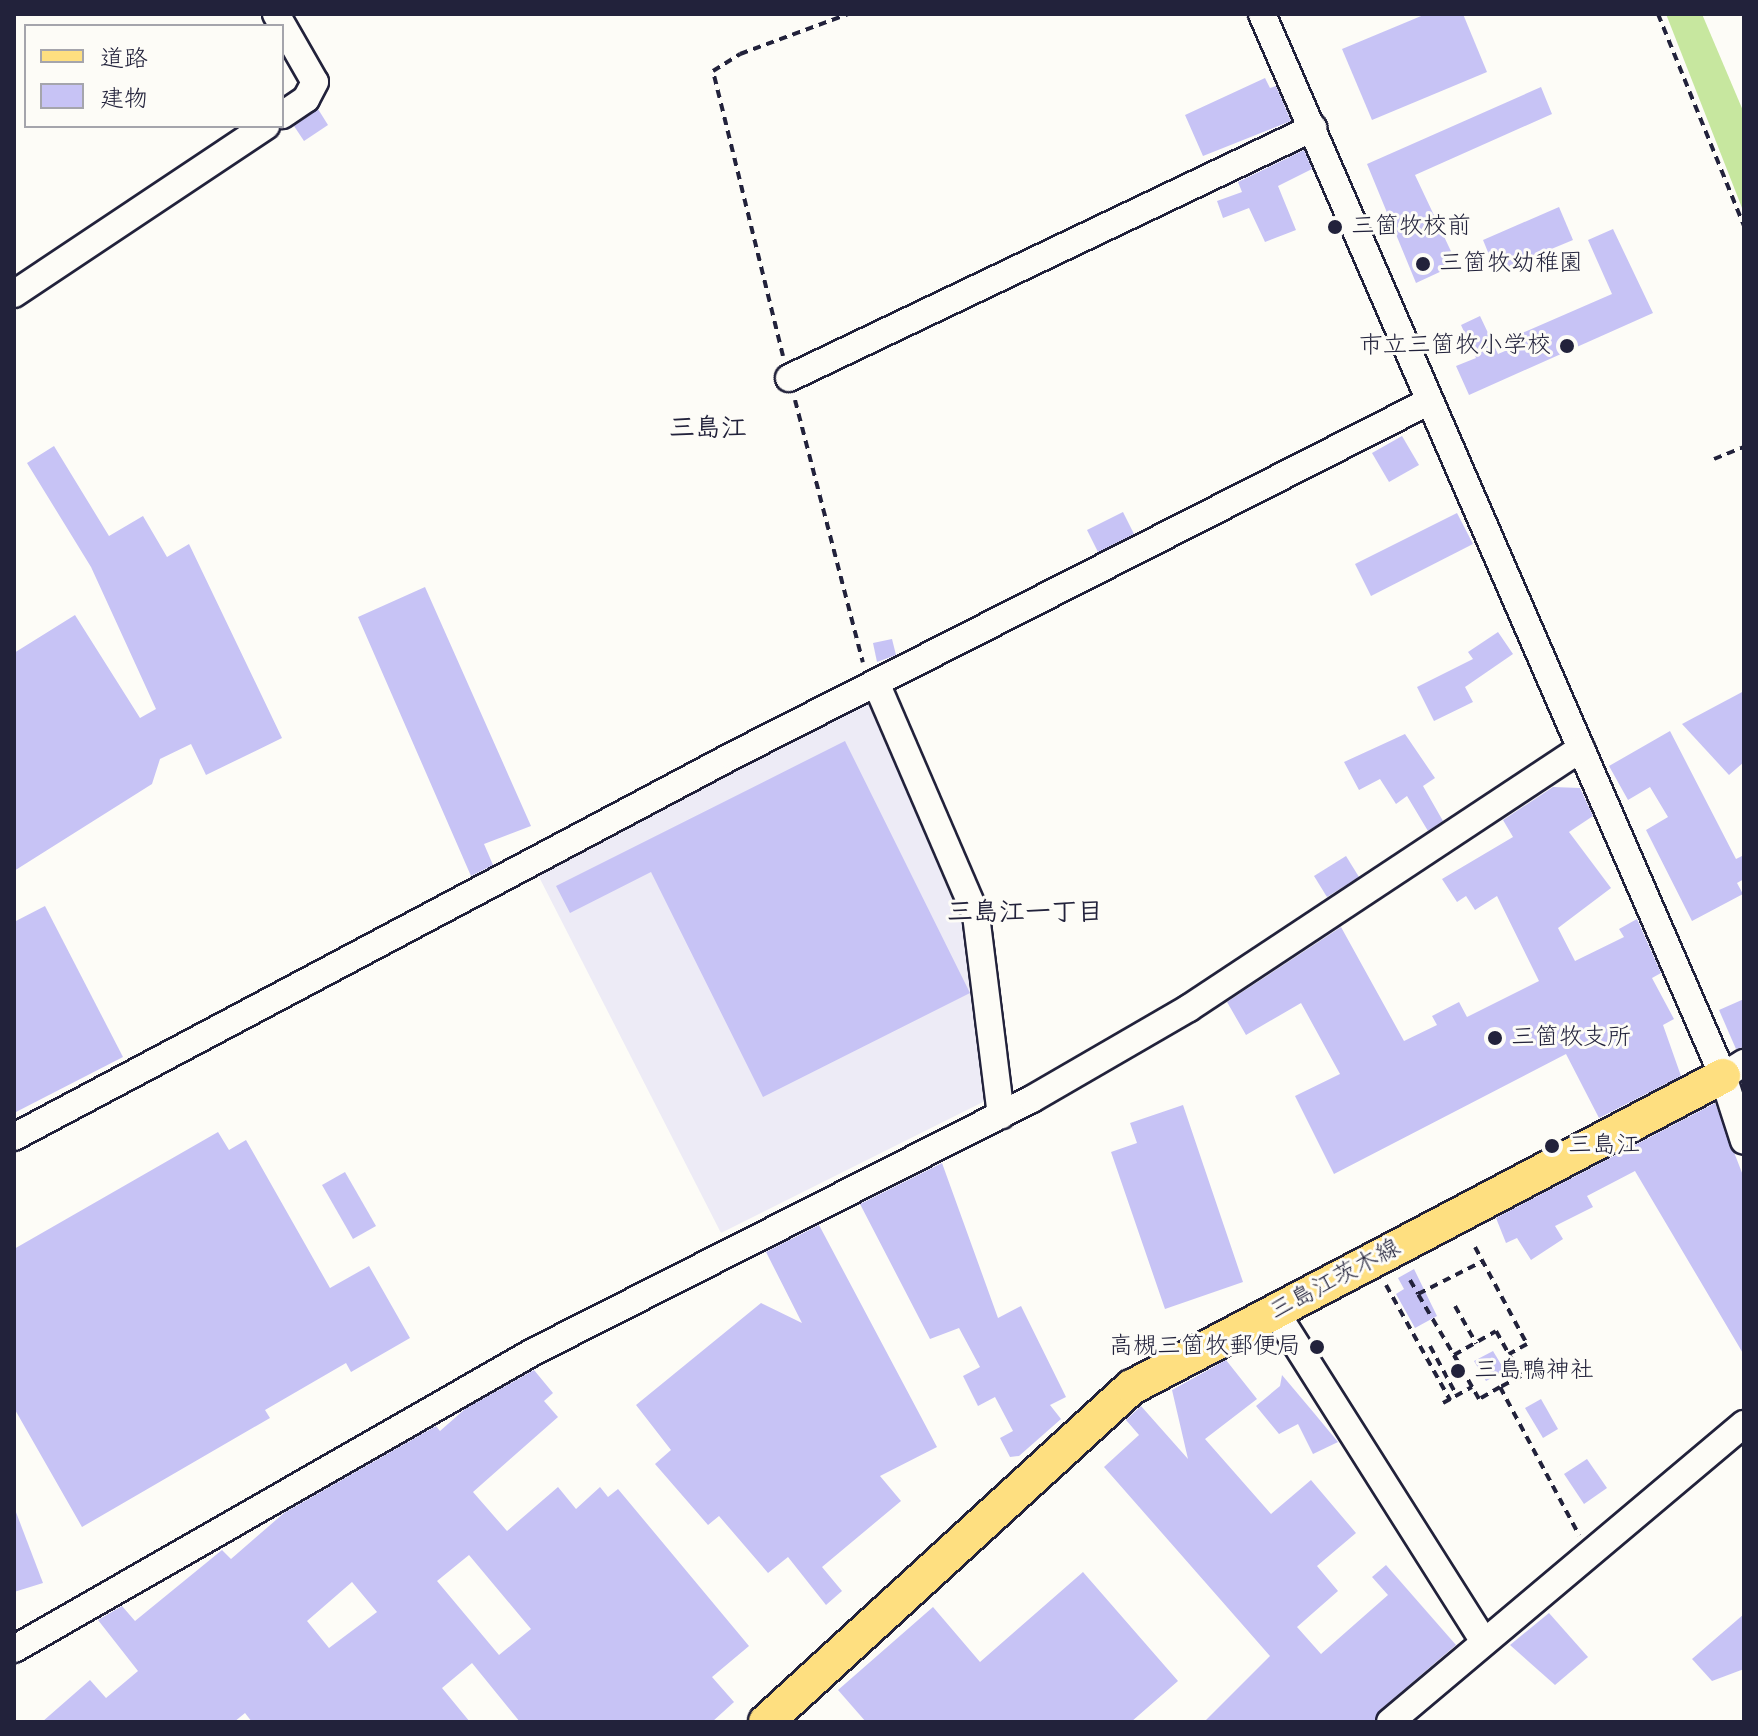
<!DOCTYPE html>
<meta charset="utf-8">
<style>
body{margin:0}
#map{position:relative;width:1758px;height:1736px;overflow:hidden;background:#fdfcf7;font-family:Mynerve,"Klee One",sans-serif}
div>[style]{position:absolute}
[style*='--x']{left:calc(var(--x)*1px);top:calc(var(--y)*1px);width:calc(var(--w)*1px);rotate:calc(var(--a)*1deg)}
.built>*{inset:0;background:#edebf6}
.green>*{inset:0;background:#c7e79f}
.building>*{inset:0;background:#c7c3f5}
.path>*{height:4px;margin-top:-2px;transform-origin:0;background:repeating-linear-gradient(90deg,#22223b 0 8px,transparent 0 14px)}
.roads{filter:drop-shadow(2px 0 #22223b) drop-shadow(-2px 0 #22223b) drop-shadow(0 2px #22223b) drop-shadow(0 -2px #22223b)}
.minor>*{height:26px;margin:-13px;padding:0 13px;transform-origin:13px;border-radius:13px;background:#fdfcf7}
.major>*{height:34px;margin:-17px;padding:0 17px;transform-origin:17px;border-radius:17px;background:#fedf80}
.dots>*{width:22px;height:22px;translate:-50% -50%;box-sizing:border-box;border:4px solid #fdfcf7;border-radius:50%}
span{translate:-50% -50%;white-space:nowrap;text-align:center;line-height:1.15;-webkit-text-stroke:6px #fdfcf7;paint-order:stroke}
.poi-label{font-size:24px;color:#22223b}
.left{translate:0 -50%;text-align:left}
.right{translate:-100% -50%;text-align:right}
.street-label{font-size:24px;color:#22223b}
.neighbourhood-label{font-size:26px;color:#22223b;font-weight:700}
.frame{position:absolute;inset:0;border:16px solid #22223b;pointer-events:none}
.legend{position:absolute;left:24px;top:24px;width:260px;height:104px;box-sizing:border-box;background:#fdfcf7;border:2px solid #a5a5ac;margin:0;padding:10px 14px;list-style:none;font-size:24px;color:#22223b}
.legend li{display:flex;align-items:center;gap:16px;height:40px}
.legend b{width:40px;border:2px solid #a5a5ac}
</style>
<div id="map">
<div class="built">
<i style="clip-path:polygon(868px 700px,967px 935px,991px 1098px,721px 1233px,538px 875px)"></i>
</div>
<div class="green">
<i style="clip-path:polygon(1666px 14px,1702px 14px,1744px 113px,1744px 213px)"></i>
</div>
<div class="building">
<i style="clip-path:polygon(1426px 14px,1463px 14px,1487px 72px,1372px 120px,1342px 49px)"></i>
<i style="clip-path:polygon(1265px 78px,1270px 88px,1276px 86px,1291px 121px,1203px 156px,1185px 115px)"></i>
<i style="clip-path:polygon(1541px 87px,1552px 114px,1415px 175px,1457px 264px,1416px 283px,1367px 164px)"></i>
<i style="clip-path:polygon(318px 109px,328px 125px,304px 141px,294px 126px)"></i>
<i style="clip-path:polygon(1304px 150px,1312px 169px,1278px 186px,1296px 230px,1265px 242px,1249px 208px,1223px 218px,1217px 201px,1242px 192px,1238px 182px)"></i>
<i style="clip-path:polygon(1559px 207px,1573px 240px,1496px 272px,1483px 240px)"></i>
<i style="clip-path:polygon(1613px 229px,1653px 313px,1469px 395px,1456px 366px,1476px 358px,1461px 325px,1480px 316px,1498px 354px,1526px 342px,1522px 333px,1612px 294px,1588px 240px)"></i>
<i style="clip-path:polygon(1402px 436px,1419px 465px,1389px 482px,1372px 453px)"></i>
<i style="clip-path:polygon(54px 446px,109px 536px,143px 516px,167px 557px,189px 544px,282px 738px,206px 775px,191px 744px,160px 759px,152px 784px,14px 871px,14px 653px,75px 615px,140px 718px,156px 709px,91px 567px,27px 463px)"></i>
<i style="clip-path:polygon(1123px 512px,1134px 534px,1098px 552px,1087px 530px)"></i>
<i style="clip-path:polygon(1457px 513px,1473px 544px,1371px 596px,1355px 564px)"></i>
<i style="clip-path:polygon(425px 587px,531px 826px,484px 844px,493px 865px,471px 876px,358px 617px)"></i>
<i style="clip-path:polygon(1498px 632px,1513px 654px,1465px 687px,1473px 702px,1434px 721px,1417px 687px,1473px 659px,1468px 652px)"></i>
<i style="clip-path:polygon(892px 639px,896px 655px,877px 662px,873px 643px)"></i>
<i style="clip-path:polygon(1744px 691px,1744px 762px,1729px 775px,1682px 724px)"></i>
<i style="clip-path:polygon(1670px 731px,1736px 859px,1744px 855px,1744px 879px,1737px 883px,1743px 894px,1692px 921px,1646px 830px,1668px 817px,1650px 787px,1628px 800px,1609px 766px)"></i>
<i style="clip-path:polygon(1405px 734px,1435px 778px,1423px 786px,1443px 821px,1428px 831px,1407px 796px,1396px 804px,1380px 779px,1359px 790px,1344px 762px)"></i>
<i style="clip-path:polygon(845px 741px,970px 993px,763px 1097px,651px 872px,570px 913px,556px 886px)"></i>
<i style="clip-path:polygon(1553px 787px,1580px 788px,1593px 816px,1569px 832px,1611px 888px,1558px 928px,1575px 961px,1624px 937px,1619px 929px,1637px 919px,1661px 973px,1652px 978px,1674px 1019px,1663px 1025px,1681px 1076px,1599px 1118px,1566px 1054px,1334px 1174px,1295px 1096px,1340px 1074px,1301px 1003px,1246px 1035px,1227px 1002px,1341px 927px,1404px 1041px,1437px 1025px,1432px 1016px,1459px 1002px,1467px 1017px,1539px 981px,1497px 896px,1475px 910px,1466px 896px,1457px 902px,1442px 879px,1513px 837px,1503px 820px)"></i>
<i style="clip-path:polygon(1346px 856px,1359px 877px,1327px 897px,1314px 876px)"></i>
<i style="clip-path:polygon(45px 906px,123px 1057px,14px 1113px,14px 922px)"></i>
<i style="clip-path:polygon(1744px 999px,1744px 1047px,1736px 1049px,1719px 1010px)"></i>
<i style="clip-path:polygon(1715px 1103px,1744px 1178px,1744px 1355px,1635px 1171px,1587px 1196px,1593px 1207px,1555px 1226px,1563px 1239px,1531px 1260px,1517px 1238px,1506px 1243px,1496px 1218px)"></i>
<i style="clip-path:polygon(1183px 1105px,1243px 1282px,1165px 1309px,1111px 1152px,1137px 1143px,1130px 1123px)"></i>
<i style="clip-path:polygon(218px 1132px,229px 1150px,246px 1140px,330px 1288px,369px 1266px,410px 1338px,351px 1372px,346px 1363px,265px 1410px,270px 1418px,82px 1527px,14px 1408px,14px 1249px)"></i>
<i style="clip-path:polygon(942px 1163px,998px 1318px,1021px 1306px,1066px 1397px,1050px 1405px,1061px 1419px,1019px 1456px,1010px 1457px,1000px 1438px,1013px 1431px,995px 1397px,978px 1406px,963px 1376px,980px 1367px,959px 1328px,930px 1339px,860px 1204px)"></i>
<i style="clip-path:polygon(345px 1172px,376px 1226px,353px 1239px,322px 1185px)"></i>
<i style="clip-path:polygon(819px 1225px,937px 1447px,880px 1476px,901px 1501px,822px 1567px,842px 1591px,826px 1605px,788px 1557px,768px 1573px,719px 1516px,708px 1525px,655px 1464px,671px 1450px,636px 1405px,761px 1303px,802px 1323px,766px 1252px)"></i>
<i style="clip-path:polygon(1414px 1269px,1437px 1316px,1415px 1328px,1396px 1294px,1404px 1289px,1398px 1278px)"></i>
<i style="clip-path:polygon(1493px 1351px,1505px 1371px,1486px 1381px,1474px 1361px)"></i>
<i style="clip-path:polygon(1226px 1360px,1257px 1399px,1205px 1439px,1271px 1514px,1311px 1480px,1356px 1533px,1317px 1566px,1338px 1591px,1297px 1627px,1321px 1654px,1388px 1595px,1372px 1577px,1386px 1565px,1456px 1645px,1380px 1710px,1374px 1722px,1204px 1722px,1270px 1656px,1104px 1467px,1139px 1435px,1126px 1420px,1141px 1406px,1188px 1459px,1172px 1390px)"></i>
<i style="clip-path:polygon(evenodd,534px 1370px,553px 1393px,544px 1401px,558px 1417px,473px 1492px,507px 1531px,558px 1487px,576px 1509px,600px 1487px,608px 1497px,618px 1489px,749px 1646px,712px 1677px,734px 1702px,712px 1722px,520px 1722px,472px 1663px,442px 1688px,470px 1722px,252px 1722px,245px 1713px,234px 1722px,42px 1722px,90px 1680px,106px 1698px,138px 1671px,98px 1620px,122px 1606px,135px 1621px,222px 1550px,231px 1559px,284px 1513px,436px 1426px,440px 1431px,465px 1409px,534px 1370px,469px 1555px,531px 1629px,499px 1655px,437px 1581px,469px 1555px,534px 1370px,352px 1582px,377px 1612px,329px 1648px,307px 1621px,352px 1582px)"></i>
<i style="clip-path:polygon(1282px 1375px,1314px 1413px,1338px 1442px,1313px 1454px,1298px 1424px,1279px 1434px,1256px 1406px,1280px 1386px)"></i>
<i style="clip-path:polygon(1541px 1399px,1558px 1429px,1543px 1438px,1525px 1408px)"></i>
<i style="clip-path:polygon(1587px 1459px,1607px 1488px,1584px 1504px,1564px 1474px)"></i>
<i style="clip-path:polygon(14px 1507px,43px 1583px,14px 1592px)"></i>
<i style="clip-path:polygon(1083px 1572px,1178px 1681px,1131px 1722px,866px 1722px,838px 1690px,933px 1607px,980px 1662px)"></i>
<i style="clip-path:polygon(1549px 1613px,1588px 1657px,1555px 1685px,1510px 1645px)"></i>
<i style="clip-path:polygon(1744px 1614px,1744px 1669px,1712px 1681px,1692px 1659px)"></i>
</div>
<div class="path">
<i style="--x:1658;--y:14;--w:229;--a:67.9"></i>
<i style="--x:783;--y:356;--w:293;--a:-103.8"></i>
<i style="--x:713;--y:71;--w:32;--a:-32"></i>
<i style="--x:740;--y:54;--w:115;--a:-20.3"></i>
<i style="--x:795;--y:400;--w:271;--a:75.5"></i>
<i style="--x:1714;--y:459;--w:32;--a:-22"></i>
<i style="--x:1475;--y:1247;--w:110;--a:61.8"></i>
<i style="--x:1527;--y:1344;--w:21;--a:151"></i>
<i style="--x:1410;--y:1280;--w:16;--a:60"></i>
<i style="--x:1386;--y:1285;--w:132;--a:60.9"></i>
<i style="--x:1455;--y:1306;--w:43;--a:60.4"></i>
<i style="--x:1430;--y:1346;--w:57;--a:61.6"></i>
<i style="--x:1458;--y:1362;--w:79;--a:-120.5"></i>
<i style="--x:1418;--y:1294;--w:73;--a:-26.9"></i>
<i style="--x:1500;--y:1387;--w:24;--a:150"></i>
<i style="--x:1479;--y:1399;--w:51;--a:-119.6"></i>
<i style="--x:1454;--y:1355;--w:48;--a:-29.7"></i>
<i style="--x:1496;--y:1331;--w:51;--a:60.9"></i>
<i style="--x:1521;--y:1376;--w:24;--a:152"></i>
<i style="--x:1500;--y:1387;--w:168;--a:61.9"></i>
<i style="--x:1443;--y:1403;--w:33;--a:-29"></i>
</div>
<div class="roads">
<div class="minor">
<i style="--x:276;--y:14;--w:78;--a:60.2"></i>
<i style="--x:315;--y:82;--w:19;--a:118"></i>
<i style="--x:306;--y:99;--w:29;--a:146"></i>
<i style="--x:1262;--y:14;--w:1158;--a:66.53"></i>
<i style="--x:1723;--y:1076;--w:68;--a:72.1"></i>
<i style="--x:14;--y:294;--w:303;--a:-33.7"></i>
<i style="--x:789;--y:378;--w:581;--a:-25.51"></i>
<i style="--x:877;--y:685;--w:250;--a:66.7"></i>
<i style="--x:976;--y:915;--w:202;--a:82.9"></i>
<i style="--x:1723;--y:1076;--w:25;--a:-32"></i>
<i style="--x:14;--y:1137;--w:813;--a:-27.95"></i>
<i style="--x:732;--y:756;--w:783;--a:-26.96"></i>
<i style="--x:1275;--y:1311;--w:391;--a:57.7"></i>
<i style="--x:14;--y:1649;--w:598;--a:-29.78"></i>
<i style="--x:533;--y:1352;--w:559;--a:-26.89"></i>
<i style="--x:1032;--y:1099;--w:181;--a:-30.1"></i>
<i style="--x:1189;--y:1008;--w:470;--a:-33.5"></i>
<i style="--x:1390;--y:1722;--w:463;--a:-40.1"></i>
</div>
<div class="major">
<i style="--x:766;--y:1722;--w:496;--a:-42.5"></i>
<i style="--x:1132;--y:1387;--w:668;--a:-27.75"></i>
</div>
</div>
<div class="dots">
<i style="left:1335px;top:227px;background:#22223b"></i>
<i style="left:1423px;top:264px;background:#22223b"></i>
<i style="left:1567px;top:346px;background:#22223b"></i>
<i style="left:1495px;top:1038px;background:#22223b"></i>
<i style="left:1552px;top:1146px;background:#22223b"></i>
<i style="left:1317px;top:1347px;background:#22223b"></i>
<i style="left:1458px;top:1371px;background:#22223b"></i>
</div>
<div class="poi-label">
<span class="left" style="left:1351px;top:227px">三箇牧校前</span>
<span class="left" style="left:1439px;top:264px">三箇牧幼稚園</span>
<span class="right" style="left:1551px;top:346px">市立三箇牧小学校</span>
<span class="left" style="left:1511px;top:1038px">三箇牧支所</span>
<span class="left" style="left:1568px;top:1146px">三島江</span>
<span class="right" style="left:1301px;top:1347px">高槻三箇牧郵便局</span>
<span class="left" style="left:1474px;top:1371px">三島鴨神社</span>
</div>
<div class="street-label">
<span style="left:1335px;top:1280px;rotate:-28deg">三島江茨木線</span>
</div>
<div class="neighbourhood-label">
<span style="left:708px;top:430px">三島江</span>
<span style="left:1025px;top:914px">三島江一丁目</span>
</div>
<div class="frame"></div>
<ul class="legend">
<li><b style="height:10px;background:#fedf80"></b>道路</li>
<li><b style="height:22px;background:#c7c3f5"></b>建物</li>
</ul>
</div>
